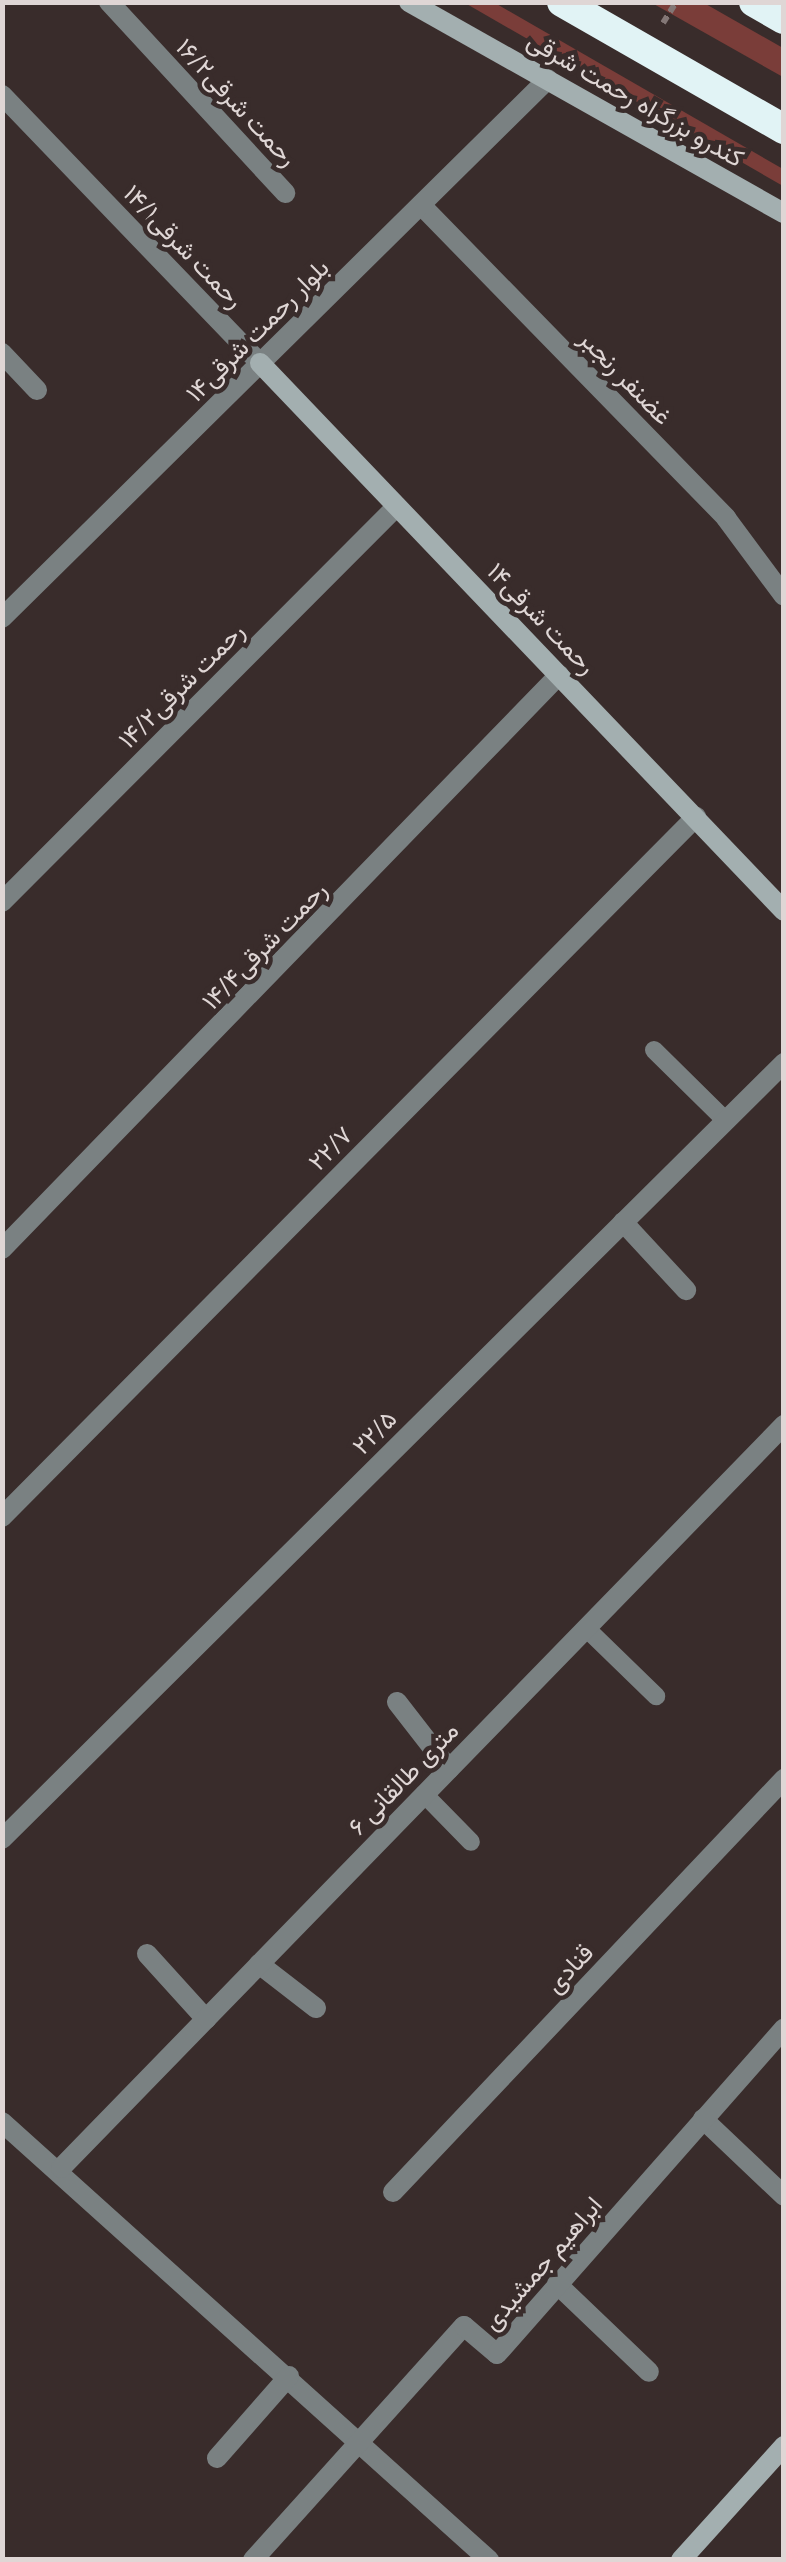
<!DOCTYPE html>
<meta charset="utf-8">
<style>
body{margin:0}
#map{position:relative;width:786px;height:2562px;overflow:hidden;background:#392c2b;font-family:"Roboto Condensed",Vazirmatn,sans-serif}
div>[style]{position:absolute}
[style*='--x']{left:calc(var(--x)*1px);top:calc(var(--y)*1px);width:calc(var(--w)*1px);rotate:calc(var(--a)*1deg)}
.green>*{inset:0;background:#7a3d39}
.path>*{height:6px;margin-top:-3px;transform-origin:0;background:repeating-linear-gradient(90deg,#837776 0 8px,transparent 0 13px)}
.lane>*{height:18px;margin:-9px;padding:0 9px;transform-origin:9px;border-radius:9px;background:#7a8182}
.street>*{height:20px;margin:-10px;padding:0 10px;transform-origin:10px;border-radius:10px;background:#7a8182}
.secondary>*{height:20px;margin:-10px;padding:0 10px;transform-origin:10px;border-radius:10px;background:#a3afb0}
.highway>*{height:30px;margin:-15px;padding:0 15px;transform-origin:15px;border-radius:15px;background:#e1f3f5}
span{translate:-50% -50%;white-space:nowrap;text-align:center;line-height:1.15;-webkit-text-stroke:9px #392c2b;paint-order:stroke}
.street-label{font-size:25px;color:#dfd6d5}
.frame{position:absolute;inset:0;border:5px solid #dfd6d5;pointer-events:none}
</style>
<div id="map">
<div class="green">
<i style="clip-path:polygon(465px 3px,495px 3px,783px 169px,783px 186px)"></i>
<i style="clip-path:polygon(652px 3px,704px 3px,783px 48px,783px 77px)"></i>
</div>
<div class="path">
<i style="--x:663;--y:23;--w:25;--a:-58"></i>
</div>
<div class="lane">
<i style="--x:654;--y:1050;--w:101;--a:44.6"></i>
<i style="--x:586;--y:1628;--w:98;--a:44.2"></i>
<i style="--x:424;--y:1794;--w:67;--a:45.6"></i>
</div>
<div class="street">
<i style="--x:109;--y:2;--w:260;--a:47.3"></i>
<i style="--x:2;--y:95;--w:372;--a:46.1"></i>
<i style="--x:421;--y:205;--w:437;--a:45.7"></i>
<i style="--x:726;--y:518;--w:97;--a:53.4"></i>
<i style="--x:2;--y:353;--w:51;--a:46.6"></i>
<i style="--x:2;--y:618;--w:767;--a:-44.63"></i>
<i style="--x:2;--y:902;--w:559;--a:-45.07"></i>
<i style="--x:623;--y:1222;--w:93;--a:47.2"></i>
<i style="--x:2;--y:1249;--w:800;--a:-45.86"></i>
<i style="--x:2;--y:1517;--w:986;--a:-45.25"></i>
<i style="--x:397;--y:1702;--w:85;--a:52.2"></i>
<i style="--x:2;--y:1839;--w:1102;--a:-44.78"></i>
<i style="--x:147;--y:1954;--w:88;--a:47.8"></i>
<i style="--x:259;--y:1964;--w:72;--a:37.7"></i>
<i style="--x:703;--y:2119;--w:112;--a:43.5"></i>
<i style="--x:2;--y:2122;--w:655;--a:41.97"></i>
<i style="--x:61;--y:2168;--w:1037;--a:-45.78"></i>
<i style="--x:393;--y:2192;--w:569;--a:-46.57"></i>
<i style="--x:557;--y:2284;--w:127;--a:43.7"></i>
<i style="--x:217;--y:2458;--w:109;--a:-48.7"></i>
<i style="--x:253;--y:2560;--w:315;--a:-48"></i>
<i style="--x:464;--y:2326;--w:43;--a:40.3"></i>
<i style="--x:497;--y:2354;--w:434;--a:-48.6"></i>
</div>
<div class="secondary">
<i style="--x:409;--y:2;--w:430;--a:29.4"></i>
<i style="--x:260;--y:363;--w:758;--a:46.28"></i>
<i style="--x:681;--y:2560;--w:154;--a:-47.9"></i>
</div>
<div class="highway">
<i style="--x:562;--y:2;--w:256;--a:29.8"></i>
<i style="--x:754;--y:2;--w:34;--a:30"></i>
</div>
<div class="street-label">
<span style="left:635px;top:100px;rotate:30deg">کندرو بزرگراه رحمت شرقی</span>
<span style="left:236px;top:103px;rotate:47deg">۱۶/۲رحمت شرقی</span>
<span style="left:183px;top:247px;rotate:46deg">۱۴/۱رحمت شرقی</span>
<span style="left:258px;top:331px;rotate:-45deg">بلوار رحمت شرقی۱۴</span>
<span style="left:625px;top:378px;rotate:46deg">غضنفر رنجبر</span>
<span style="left:541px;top:619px;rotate:46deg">۱۴رحمت شرقی</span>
<span style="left:182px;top:686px;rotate:-45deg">۱۴/۲رحمت شرقی</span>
<span style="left:265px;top:946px;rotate:-46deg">۱۴/۴رحمت شرقی</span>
<span style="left:331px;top:1149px;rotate:-45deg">۲۲/۷</span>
<span style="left:375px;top:1433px;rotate:-45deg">۲۲/۵</span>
<span style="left:404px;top:1779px;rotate:-46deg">۶ متری طالقانی</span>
<span style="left:570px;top:1969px;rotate:-47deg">قنادی</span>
<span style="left:543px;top:2264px;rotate:-49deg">ابراهیم جمشیدی</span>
</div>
<div class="frame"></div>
</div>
